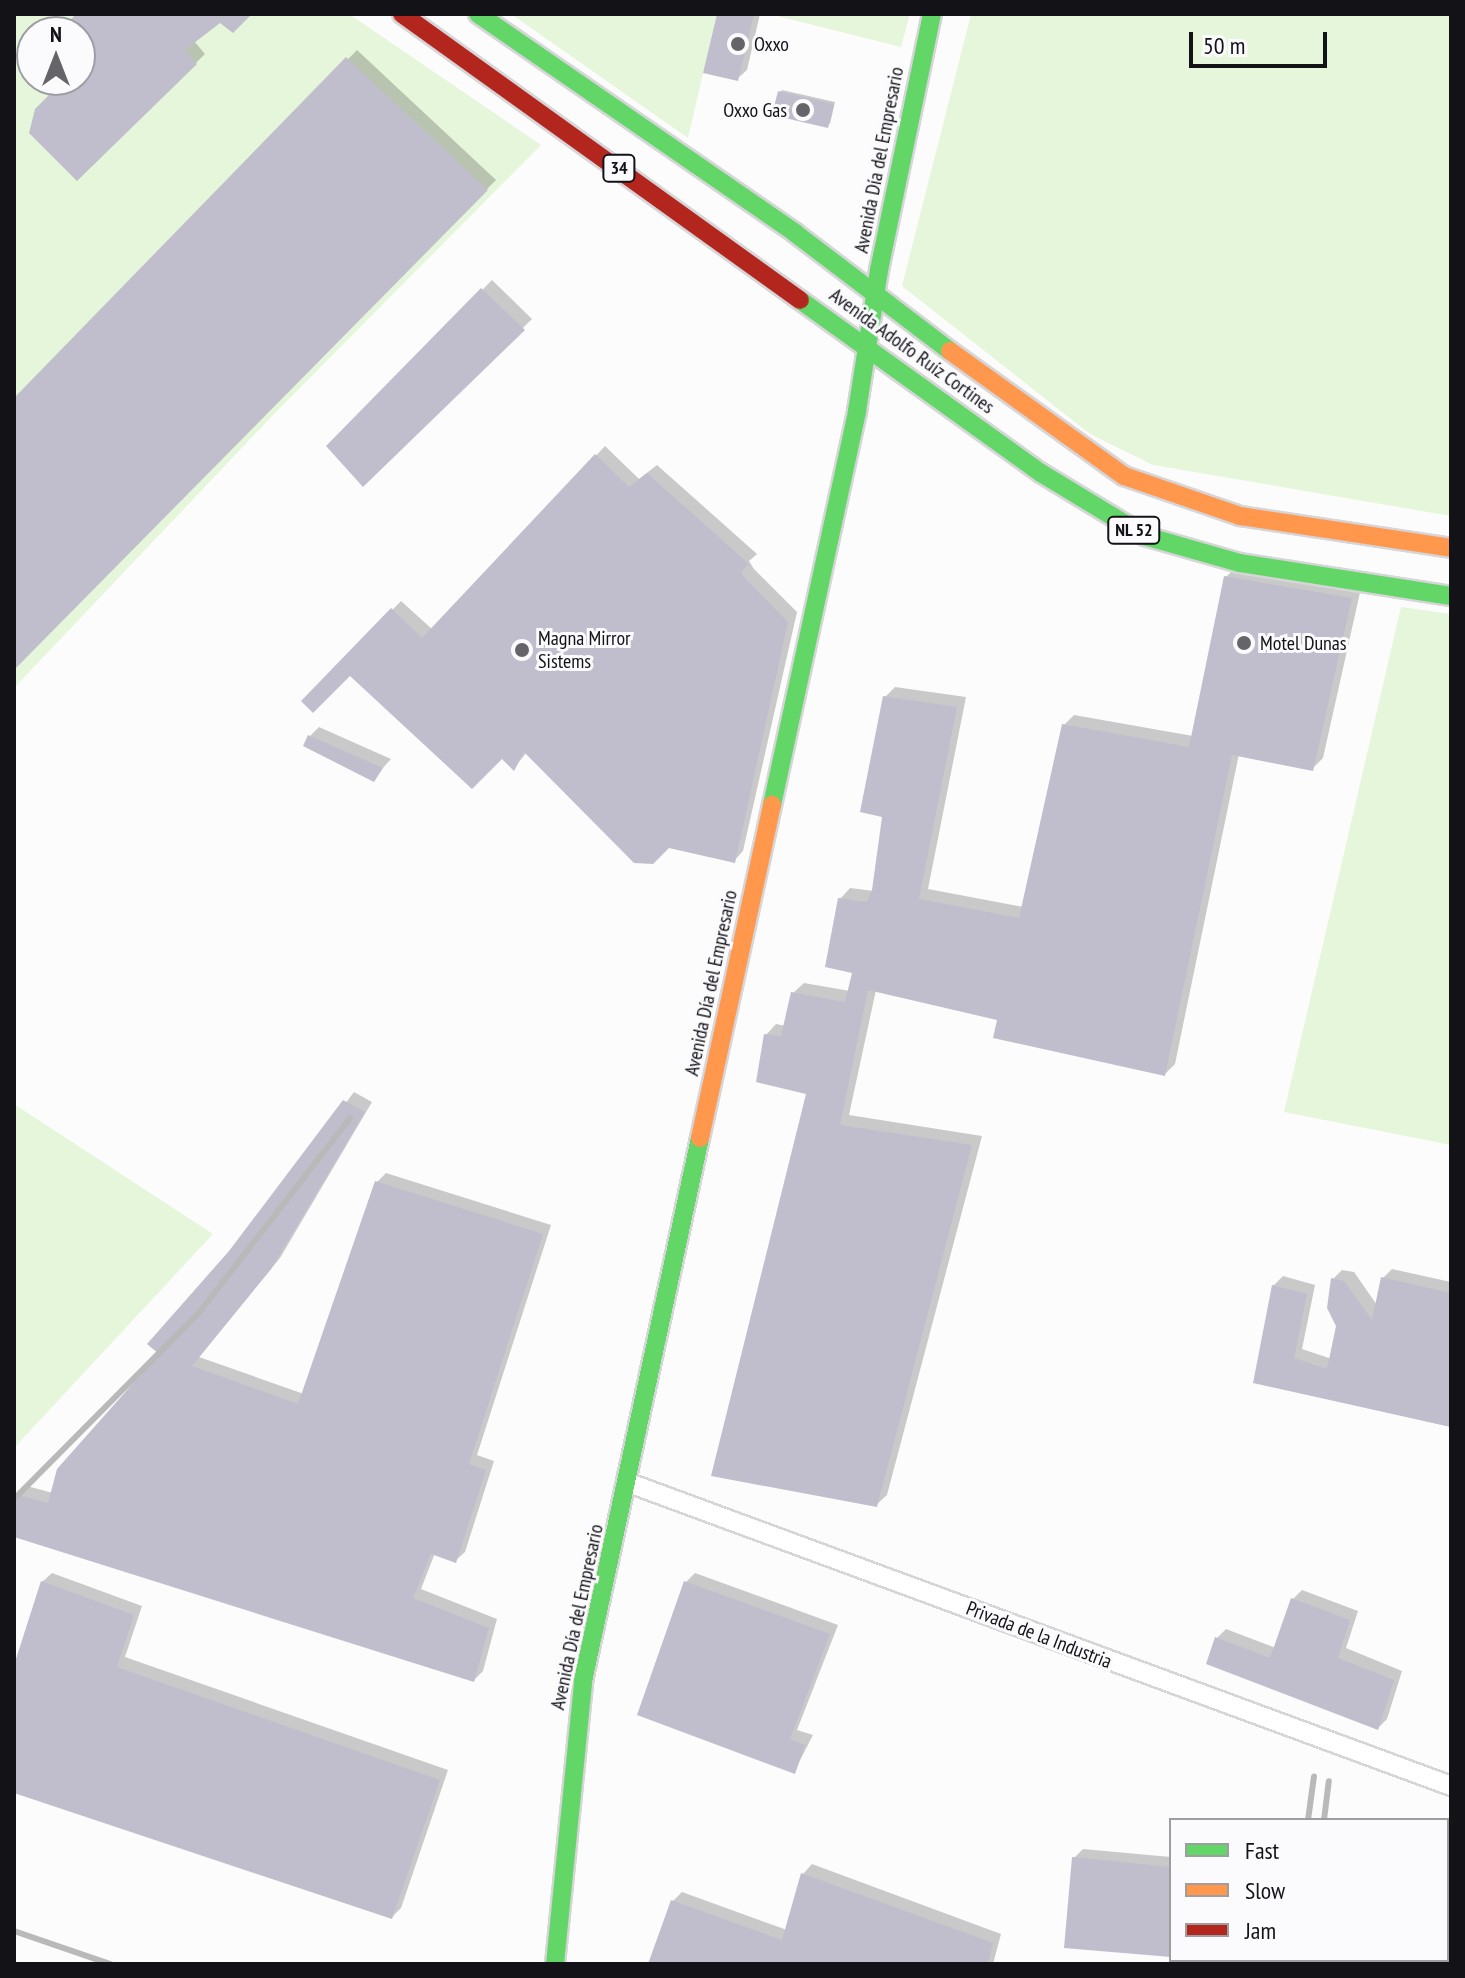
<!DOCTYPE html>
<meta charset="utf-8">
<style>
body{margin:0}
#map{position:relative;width:1465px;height:1978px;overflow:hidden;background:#fcfcfd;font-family:"PT Sans Narrow",sans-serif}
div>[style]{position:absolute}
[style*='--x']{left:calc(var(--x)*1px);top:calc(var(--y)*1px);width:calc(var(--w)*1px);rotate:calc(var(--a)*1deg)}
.green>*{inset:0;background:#e6f6db}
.shadow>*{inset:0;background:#0003}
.building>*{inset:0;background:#c0becc}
.roads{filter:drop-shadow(2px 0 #d6d5d8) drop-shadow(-2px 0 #d6d5d8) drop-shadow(0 2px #d6d5d8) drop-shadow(0 -2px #d6d5d8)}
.street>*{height:18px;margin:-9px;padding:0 9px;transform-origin:9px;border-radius:9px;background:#fff}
.fast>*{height:18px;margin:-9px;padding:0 9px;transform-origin:9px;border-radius:9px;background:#63d668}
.slow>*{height:18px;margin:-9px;padding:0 9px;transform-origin:9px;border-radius:9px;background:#ff974d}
.jam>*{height:18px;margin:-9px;padding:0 9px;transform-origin:9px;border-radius:9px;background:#b3261e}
.rail>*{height:6px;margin:-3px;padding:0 3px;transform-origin:3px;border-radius:3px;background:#b9b9b9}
.dots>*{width:22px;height:22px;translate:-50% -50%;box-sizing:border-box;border:4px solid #fbfbfe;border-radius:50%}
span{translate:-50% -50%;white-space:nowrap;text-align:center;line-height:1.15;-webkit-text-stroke:6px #fbfbfe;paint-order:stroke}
.shield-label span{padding:2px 6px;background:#fbfbfe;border:2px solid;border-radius:6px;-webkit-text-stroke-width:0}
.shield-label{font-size:18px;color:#131217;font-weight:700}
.poi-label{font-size:20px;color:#131217}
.left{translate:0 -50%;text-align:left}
.right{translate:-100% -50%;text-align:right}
.street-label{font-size:20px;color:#131217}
.frame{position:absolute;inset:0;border:16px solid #131217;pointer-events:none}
.legend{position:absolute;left:1169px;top:1818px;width:280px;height:144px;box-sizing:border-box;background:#fbfbfe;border:2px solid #9e9ea2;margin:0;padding:10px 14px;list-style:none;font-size:24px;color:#131217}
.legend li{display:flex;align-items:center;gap:16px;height:40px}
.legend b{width:40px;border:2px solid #9e9ea2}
.north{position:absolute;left:16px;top:16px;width:80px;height:80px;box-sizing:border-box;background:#fbfbfe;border:2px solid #9e9ea2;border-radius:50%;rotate:0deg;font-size:22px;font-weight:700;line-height:32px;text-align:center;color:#131217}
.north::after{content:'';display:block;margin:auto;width:28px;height:36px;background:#656468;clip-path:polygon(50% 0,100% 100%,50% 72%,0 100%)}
.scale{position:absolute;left:1189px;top:32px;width:138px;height:36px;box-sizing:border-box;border:4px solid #131217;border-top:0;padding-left:10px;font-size:24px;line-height:28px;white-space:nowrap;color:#131217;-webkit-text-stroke:6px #fbfbfe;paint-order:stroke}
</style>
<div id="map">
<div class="green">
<i style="clip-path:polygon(evenodd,14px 14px,349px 14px,541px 145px,275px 413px,14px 688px,14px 14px,32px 32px,80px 32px,80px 80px,32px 80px,32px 32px)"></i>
<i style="clip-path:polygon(511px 14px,717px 14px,688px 138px)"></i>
<i style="clip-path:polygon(769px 14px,910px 14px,901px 47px)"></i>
<i style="clip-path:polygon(971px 14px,1451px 14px,1451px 516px,1153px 465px,1090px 434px,902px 286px)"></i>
<i style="clip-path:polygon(1401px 607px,1451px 614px,1451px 1145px,1284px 1112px)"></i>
<i style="clip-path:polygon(14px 1104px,213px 1234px,14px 1448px)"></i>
</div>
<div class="shadow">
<i style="clip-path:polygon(79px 14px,249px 14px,220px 21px,194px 41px,205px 54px,77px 179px,67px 80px,80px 80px,80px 32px,62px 32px)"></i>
<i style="clip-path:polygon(719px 14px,760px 14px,747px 70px,737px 79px)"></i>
<i style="clip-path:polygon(357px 50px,496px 180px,14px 668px,14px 401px)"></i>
<i style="clip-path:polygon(782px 90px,835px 102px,830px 124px,780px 92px)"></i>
<i style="clip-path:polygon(492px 280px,532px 319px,363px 484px,329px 446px)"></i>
<i style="clip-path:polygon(605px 446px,639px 479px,657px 465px,757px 554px,749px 561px,754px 569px,797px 612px,743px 851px,734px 861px,668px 846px,527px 752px,514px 768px,502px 756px,350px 673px,303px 701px,401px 601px,433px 630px)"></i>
<i style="clip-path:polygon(1236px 567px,1361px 588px,1323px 758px,1312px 769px,1239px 754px,1175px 1064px,1165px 1074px,999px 1018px,876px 990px,849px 1115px,982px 1136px,887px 1495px,876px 1505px,808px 1092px,766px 1035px,776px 1024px,786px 1026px,793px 993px,804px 983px,850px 991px,854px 971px,840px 899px,850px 888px,874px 891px,884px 815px,885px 697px,895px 687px,966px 697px,928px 889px,1024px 907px,1064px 725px,1074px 715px,1193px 736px,1226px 577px)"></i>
<i style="clip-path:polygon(319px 727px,391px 759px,373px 779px,310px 736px)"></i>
<i style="clip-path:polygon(354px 1092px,372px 1102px,280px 1258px,199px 1357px,304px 1394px,377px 1182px,386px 1173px,551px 1225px,477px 1455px,494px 1461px,465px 1552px,455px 1561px,435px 1553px,421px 1589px,497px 1619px,483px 1671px,474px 1680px,14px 1535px,17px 1496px,27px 1486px,53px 1493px)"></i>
<i style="clip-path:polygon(1392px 1269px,1451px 1282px,1451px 1427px,1255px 1382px,1273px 1286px,1283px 1276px,1315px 1285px,1302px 1349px,1332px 1359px,1339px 1326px,1333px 1279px,1342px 1270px,1354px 1272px,1377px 1305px,1383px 1278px)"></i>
<i style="clip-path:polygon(52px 1573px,142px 1606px,125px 1657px,448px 1770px,401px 1908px,392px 1917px,14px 1791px,14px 1672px,42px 1582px)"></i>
<i style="clip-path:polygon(695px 1573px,838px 1625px,797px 1730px,813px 1735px,794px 1772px,686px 1582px)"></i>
<i style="clip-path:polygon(1302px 1590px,1358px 1611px,1346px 1648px,1402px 1671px,1387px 1719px,1378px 1728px,1217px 1638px,1226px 1629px,1276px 1648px,1293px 1599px)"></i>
<i style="clip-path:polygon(1083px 1849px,1171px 1857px,1171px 1955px,1074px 1858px)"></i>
<i style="clip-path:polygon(812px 1864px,1001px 1934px,993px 1964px,656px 1964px,673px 1901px,682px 1892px,787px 1930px,803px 1874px)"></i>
</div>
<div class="building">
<i style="clip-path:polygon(76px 14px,252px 14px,233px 33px,220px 23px,185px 50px,197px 64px,77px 181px,29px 133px,35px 109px,64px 80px,80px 80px,80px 32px,59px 32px)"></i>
<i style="clip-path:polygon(717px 14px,754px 14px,738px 81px,703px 73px)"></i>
<i style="clip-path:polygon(346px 57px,488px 190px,14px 670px,14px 398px)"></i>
<i style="clip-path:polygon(778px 91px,834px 104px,828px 128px,772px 115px)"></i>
<i style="clip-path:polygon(481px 288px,525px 330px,363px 487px,326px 446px)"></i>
<i style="clip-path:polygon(595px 454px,629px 487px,647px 473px,749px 564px,741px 572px,745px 578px,788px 622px,735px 863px,669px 848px,653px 864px,634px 863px,524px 752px,514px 771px,502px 759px,472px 789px,350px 676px,313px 713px,301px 701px,391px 608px,422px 638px)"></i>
<i style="clip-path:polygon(1224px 576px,1352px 598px,1313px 771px,1232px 755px,1165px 1076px,993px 1038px,997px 1020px,868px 990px,840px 1125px,972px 1145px,877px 1507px,711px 1476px,806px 1094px,756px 1082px,764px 1034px,781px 1036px,791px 992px,845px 1002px,852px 973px,825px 967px,838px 898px,867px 902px,872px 890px,882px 817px,860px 812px,883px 696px,957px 707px,919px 899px,1019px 918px,1062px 724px,1189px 747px)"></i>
<i style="clip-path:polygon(308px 735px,383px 768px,374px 782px,303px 746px)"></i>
<i style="clip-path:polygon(343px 1100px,365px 1112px,271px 1269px,192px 1366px,298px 1404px,375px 1181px,543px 1234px,469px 1464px,486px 1470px,456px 1563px,431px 1554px,413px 1598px,489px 1628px,474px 1682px,14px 1537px,14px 1494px,48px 1503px,57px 1469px,159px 1354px,147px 1344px,229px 1251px)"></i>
<i style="clip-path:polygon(1381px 1277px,1451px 1293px,1451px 1427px,1253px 1383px,1272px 1285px,1307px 1294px,1294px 1358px,1327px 1369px,1336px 1326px,1327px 1308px,1331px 1278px,1344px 1281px,1372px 1320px)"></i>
<i style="clip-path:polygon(41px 1581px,134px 1615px,117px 1667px,440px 1780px,392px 1919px,14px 1793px,14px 1665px)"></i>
<i style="clip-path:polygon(684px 1581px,830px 1634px,790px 1739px,805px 1745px,795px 1774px,637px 1715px)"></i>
<i style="clip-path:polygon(1291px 1598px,1350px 1620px,1338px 1658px,1394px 1680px,1378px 1730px,1206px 1664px,1215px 1637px,1270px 1658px)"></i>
<i style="clip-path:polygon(1072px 1857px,1171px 1867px,1171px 1957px,1064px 1948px)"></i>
<i style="clip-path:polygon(801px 1873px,993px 1943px,988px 1964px,648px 1964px,671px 1900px,782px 1940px)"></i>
</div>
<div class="roads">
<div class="street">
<i style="--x:629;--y:1483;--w:876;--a:20.23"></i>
</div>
<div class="fast">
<i style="--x:478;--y:14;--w:385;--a:34.6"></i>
<i style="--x:795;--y:233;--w:195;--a:37.3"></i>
<i style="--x:800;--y:300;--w:297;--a:35.7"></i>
<i style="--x:1041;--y:473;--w:122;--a:31.2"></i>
<i style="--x:1145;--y:536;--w:99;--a:15.9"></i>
<i style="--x:1240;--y:563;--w:214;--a:8.9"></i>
<i style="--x:772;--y:805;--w:403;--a:-77.8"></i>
<i style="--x:857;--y:411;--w:143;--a:-81.1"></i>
<i style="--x:879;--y:270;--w:261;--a:-78.3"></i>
<i style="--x:555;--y:1964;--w:284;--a:-84.3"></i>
<i style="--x:583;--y:1681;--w:555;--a:-77.84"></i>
</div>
<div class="slow">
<i style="--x:950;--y:351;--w:214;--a:35.7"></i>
<i style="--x:1124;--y:476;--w:123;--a:19"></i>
<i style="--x:1240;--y:516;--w:213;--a:8.6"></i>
<i style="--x:700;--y:1138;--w:341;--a:-77.8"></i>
</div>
<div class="jam">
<i style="--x:402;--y:14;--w:490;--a:35.7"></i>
</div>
</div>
<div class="rail">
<i style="--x:14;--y:1499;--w:261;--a:-45.2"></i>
<i style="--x:198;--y:1314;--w:248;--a:-52.2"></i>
<i style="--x:1308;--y:1820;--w:44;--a:-82.2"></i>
<i style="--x:1324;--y:1820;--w:39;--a:-83"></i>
<i style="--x:14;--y:1931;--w:102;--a:19"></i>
<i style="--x:1291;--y:1964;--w:4;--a:-76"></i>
<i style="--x:1304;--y:1964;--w:4;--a:-90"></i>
</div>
<div class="dots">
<i style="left:738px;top:44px;background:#656468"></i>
<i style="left:803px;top:110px;background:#656468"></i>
<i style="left:1244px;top:643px;background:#656468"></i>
<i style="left:522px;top:650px;background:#656468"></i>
</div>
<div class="shield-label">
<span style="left:619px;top:168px">34</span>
<span style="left:1134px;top:530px">NL 52</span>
</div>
<div class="poi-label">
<span class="left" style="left:754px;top:44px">Oxxo</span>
<span class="right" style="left:787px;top:110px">Oxxo Gas</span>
<span class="left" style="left:538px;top:650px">Magna Mirror<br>Sistems</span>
<span class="left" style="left:1260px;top:643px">Motel Dunas</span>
</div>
<div class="street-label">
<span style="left:879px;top:160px;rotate:-79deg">Avenida Día del Empresario</span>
<span style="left:912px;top:351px;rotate:36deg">Avenida Adolfo Ruíz Cortines</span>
<span style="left:711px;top:983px;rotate:-78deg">Avenida Día del Empresario</span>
<span style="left:577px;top:1617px;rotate:-78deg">Avenida Día del Empresario</span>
<span style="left:1039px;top:1635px;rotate:21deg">Privada de la Industria</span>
</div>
<div class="frame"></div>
<ul class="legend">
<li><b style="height:10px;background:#63d668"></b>Fast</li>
<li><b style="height:10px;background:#ff974d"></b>Slow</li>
<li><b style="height:10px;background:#b3261e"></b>Jam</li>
</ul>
<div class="north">N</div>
<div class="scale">50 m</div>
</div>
